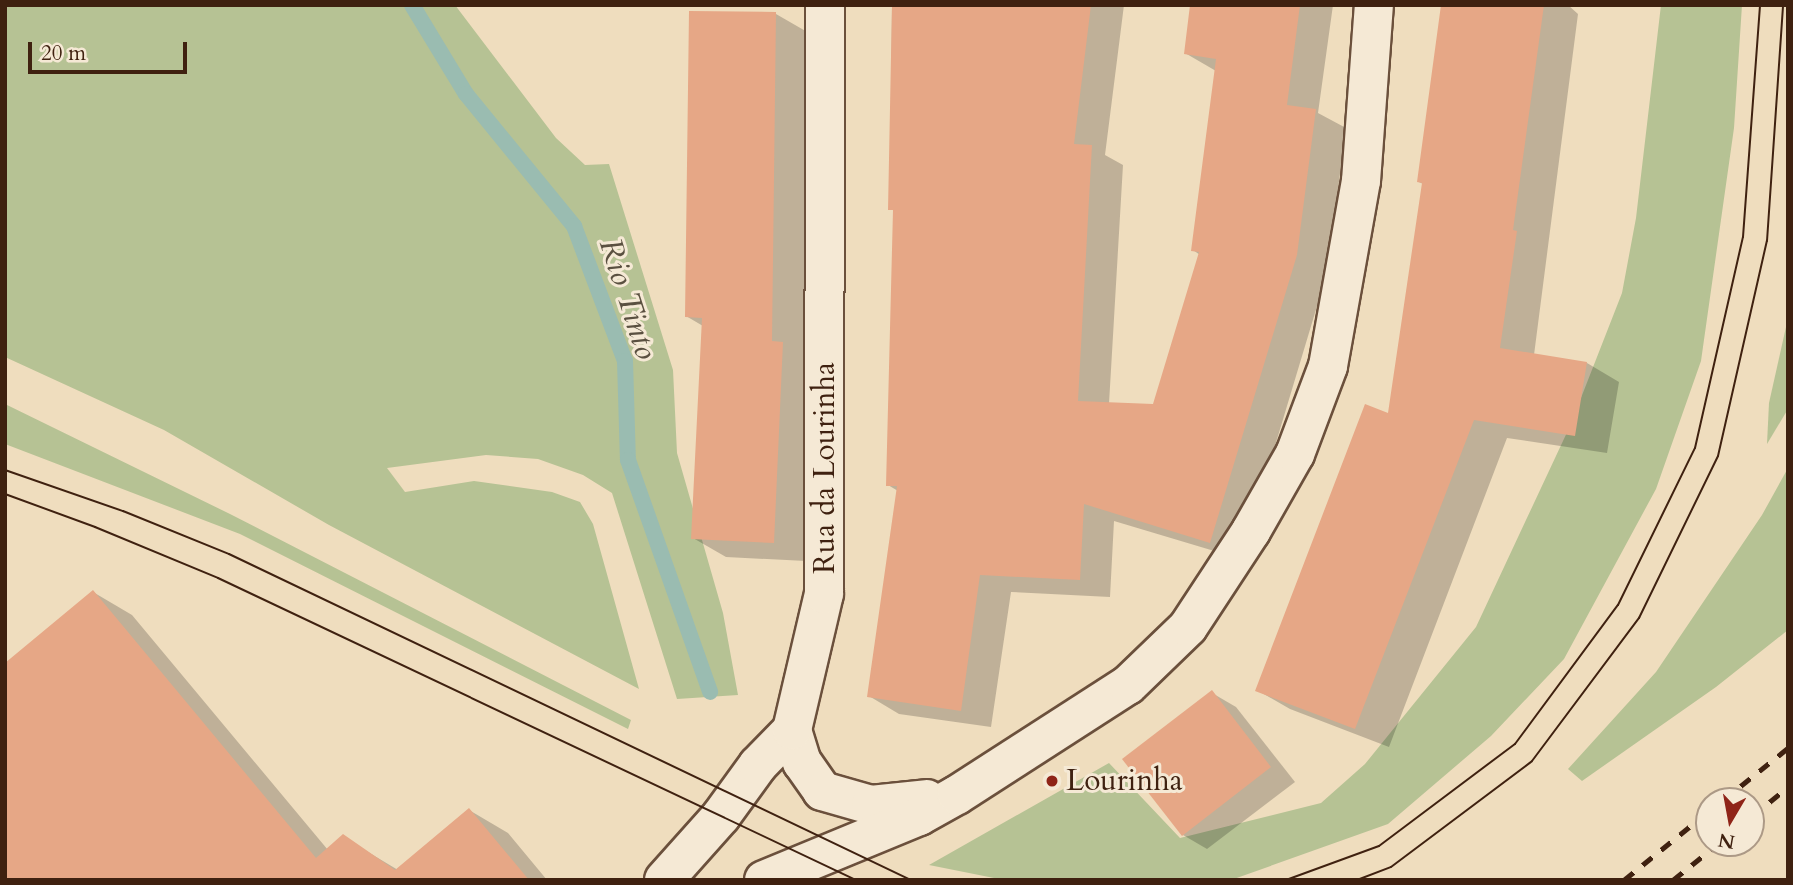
<!DOCTYPE html>
<style>
body{margin:0}
#map{position:relative;width:1793px;height:885px;overflow:hidden;background:#efddbe;font-family:Cardo,serif}
div>[style]{position:absolute}
[style*='--x']{left:calc(var(--x)*1px);top:calc(var(--y)*1px);width:calc(var(--w)*1px);rotate:calc(var(--a)*1deg)}
.green>*{inset:0;background:#b6c294}
.shadow>*{inset:0;background:#0003}
.stream>*{height:16px;margin:-8px;padding:0 8px;transform-origin:8px;border-radius:8px;background:#9abcb1}
.building>*{inset:0;background:#e6a786}
.roads{filter:drop-shadow(2px 0 #6b503c) drop-shadow(-2px 0 #6b503c) drop-shadow(0 2px #6b503c) drop-shadow(0 -2px #6b503c)}
.street>*{height:38px;margin:-19px;padding:0 19px;transform-origin:19px;border-radius:19px;background:#f5e9d5}
.tram>*{height:2px;margin:-1px;padding:0 1px;transform-origin:1px;border-radius:1px;background:#3f2110}
.rail>*{height:5px;margin-top:-2.5px;transform-origin:0;background:repeating-linear-gradient(90deg,#3f2110 0 12px,transparent 0 24px)}
.dots>*{width:19px;height:19px;translate:-50% -50%;box-sizing:border-box;border:4px solid #f5e9d5;border-radius:50%}
span{translate:-50% -50%;white-space:nowrap;text-align:center;line-height:1.15;-webkit-text-stroke:6px #f5e9d5;paint-order:stroke}
.street-label{font-size:30px;color:#3f2110}
.poi-label{font-size:30px;color:#3f2110}
.left{translate:0 -50%;text-align:left}
.water-label{font-size:32px;color:#5a5040;font-style:italic}
.frame{position:absolute;inset:0;border:7px solid #3f2110;pointer-events:none}
.north{position:absolute;left:1695px;top:787px;width:70px;height:70px;box-sizing:border-box;background:#f5e9d5;border:2px solid #ac9986;border-radius:50%;rotate:190deg;font-size:19px;font-weight:700;line-height:28px;text-align:center;color:#3f2110}
.north::after{content:'';display:block;margin:auto;width:24px;height:32px;background:#8f2418;clip-path:polygon(50% 0,100% 100%,50% 72%,0 100%)}
.scale{position:absolute;left:28px;top:42px;width:159px;height:32px;box-sizing:border-box;border:4px solid #3f2110;border-top:0;padding-left:9px;font-size:21px;line-height:24px;white-space:nowrap;color:#3f2110;-webkit-text-stroke:5px #f5e9d5;paint-order:stroke}
</style>
<div id="map">
<div class="green">
<i style="clip-path:polygon(5px 5px,455px 5px,556px 138px,585px 165px,609px 164px,673px 370px,677px 453px,723px 613px,738px 695px,677px 699px,612px 493px,583px 475px,538px 459px,486px 455px,387px 468px,405px 492px,474px 481px,552px 492px,580px 502px,593px 524px,639px 689px,329px 525px,164px 430px,5px 357px)"></i>
<i style="clip-path:polygon(1661px 5px,1742px 5px,1734px 128px,1701px 361px,1656px 489px,1564px 659px,1491px 736px,1388px 824px,1231px 880px,1004px 880px,929px 865px,1109px 763px,1180px 838px,1321px 803px,1365px 764px,1476px 627px,1570px 426px,1622px 293px,1636px 218px)"></i>
<i style="clip-path:polygon(1788px 318px,1788px 409px,1767px 444px,1769px 403px)"></i>
<i style="clip-path:polygon(5px 404px,230px 514px,631px 720px,628px 729px,240px 534px,5px 444px)"></i>
<i style="clip-path:polygon(1788px 468px,1788px 630px,1716px 687px,1582px 781px,1568px 769px,1656px 672px,1762px 515px)"></i>
</div>
<div class="shadow">
<i style="clip-path:polygon(892px 5px,1124px 5px,1105px 155px,1123px 165px,1109px 404px,1155px 406px,1200px 255px,1193px 250px,1216px 71px,1185px 53px,1192px 5px,1333px 5px,1318px 113px,1346px 128px,1327px 273px,1241px 559px,1114px 521px,1110px 597px,1011px 592px,991px 727px,899px 714px,869px 696px,898px 491px,888px 485px,895px 211px,890px 209px)"></i>
<i style="clip-path:polygon(1443px 5px,1568px 5px,1578px 14px,1534px 355px,1587px 363px,1619px 382px,1607px 453px,1507px 438px,1389px 747px,1290px 709px,1257px 690px,1389px 415px,1423px 184px,1419px 182px)"></i>
<i style="clip-path:polygon(690px 13px,776px 14px,809px 33px,805px 356px,816px 363px,806px 561px,726px 557px,693px 538px,703px 326px,686px 316px)"></i>
<i style="clip-path:polygon(93px 592px,132px 615px,328px 850px,343px 837px,398px 870px,469px 810px,508px 833px,547px 880px,5px 880px)"></i>
<i style="clip-path:polygon(1212px 693px,1236px 707px,1295px 782px,1207px 849px,1183px 835px)"></i>
</div>
<div class="stream">
<i style="--x:412;--y:5;--w:104;--a:58.8"></i>
<i style="--x:466;--y:94;--w:171;--a:50.7"></i>
<i style="--x:574;--y:226;--w:144;--a:69.3"></i>
<i style="--x:625;--y:361;--w:99;--a:88.3"></i>
<i style="--x:628;--y:460;--w:246;--a:70.5"></i>
</div>
<div class="building">
<i style="clip-path:polygon(892px 5px,1091px 5px,1074px 144px,1092px 145px,1078px 401px,1153px 404px,1199px 252px,1191px 251px,1216px 59px,1184px 54px,1190px 5px,1300px 5px,1287px 105px,1316px 109px,1297px 255px,1210px 543px,1084px 504px,1080px 580px,980px 575px,961px 711px,867px 697px,897px 486px,886px 486px,893px 210px,888px 210px)"></i>
<i style="clip-path:polygon(1441px 5px,1544px 5px,1513px 230px,1517px 231px,1500px 348px,1587px 362px,1575px 436px,1474px 420px,1355px 729px,1255px 691px,1365px 404px,1388px 413px,1422px 183px,1417px 182px)"></i>
<i style="clip-path:polygon(689px 11px,776px 12px,772px 341px,783px 342px,774px 543px,691px 539px,702px 318px,685px 317px)"></i>
<i style="clip-path:polygon(93px 590px,316px 858px,343px 834px,395px 870px,469px 808px,529px 880px,5px 880px,5px 663px)"></i>
<i style="clip-path:polygon(1212px 690px,1271px 767px,1182px 836px,1122px 759px)"></i>
</div>
<div class="roads">
<div class="street">
<i style="--x:792;--y:730;--w:34;--a:73"></i>
<i style="--x:802;--y:762;--w:35;--a:55"></i>
<i style="--x:822;--y:791;--w:51;--a:15.9"></i>
<i style="--x:871;--y:805;--w:56;--a:-6.1"></i>
<i style="--x:664;--y:880;--w:86;--a:-48.3"></i>
<i style="--x:721;--y:816;--w:63;--a:-54"></i>
<i style="--x:758;--y:765;--w:49;--a:-45.8"></i>
<i style="--x:792;--y:730;--w:140;--a:-76.8"></i>
<i style="--x:824;--y:594;--w:589;--a:-89.9"></i>
<i style="--x:764;--y:880;--w:168;--a:-22.4"></i>
<i style="--x:919;--y:816;--w:43;--a:-28.9"></i>
<i style="--x:957;--y:795;--w:203;--a:-32.8"></i>
<i style="--x:1128;--y:685;--w:83;--a:-44"></i>
<i style="--x:1188;--y:627;--w:115;--a:-56.7"></i>
<i style="--x:1251;--y:531;--w:89;--a:-60.3"></i>
<i style="--x:1295;--y:454;--w:94;--a:-69.4"></i>
<i style="--x:1328;--y:366;--w:188;--a:-79.9"></i>
<i style="--x:1361;--y:181;--w:176;--a:-85.8"></i>
</div>
</div>
<div class="tram">
<i style="--x:5;--y:470;--w:125;--a:19.2"></i>
<i style="--x:123;--y:511;--w:114;--a:22.1"></i>
<i style="--x:229;--y:554;--w:756;--a:25.55"></i>
<i style="--x:5;--y:494;--w:96;--a:20.1"></i>
<i style="--x:95;--y:527;--w:133;--a:22.5"></i>
<i style="--x:218;--y:578;--w:706;--a:25.33"></i>
<i style="--x:1286;--y:880;--w:99;--a:-20.1"></i>
<i style="--x:1379;--y:846;--w:170;--a:-36.9"></i>
<i style="--x:1515;--y:744;--w:173;--a:-53.5"></i>
<i style="--x:1618;--y:605;--w:175;--a:-63.9"></i>
<i style="--x:1695;--y:448;--w:216;--a:-77.2"></i>
<i style="--x:1743;--y:237;--w:233;--a:-85.8"></i>
<i style="--x:1357;--y:880;--w:36;--a:-21"></i>
<i style="--x:1391;--y:867;--w:176;--a:-36.9"></i>
<i style="--x:1532;--y:761;--w:179;--a:-53.2"></i>
<i style="--x:1639;--y:618;--w:180;--a:-64"></i>
<i style="--x:1718;--y:456;--w:221;--a:-77.2"></i>
<i style="--x:1767;--y:241;--w:237;--a:-86.1"></i>
</div>
<div class="rail">
<i style="--x:1722;--y:801;--w:85;--a:-38.8"></i>
<i style="--x:1751;--y:817;--w:48;--a:-39"></i>
<i style="--x:1624;--y:880;--w:109;--a:-39.1"></i>
<i style="--x:1673;--y:880;--w:59;--a:-38.8"></i>
</div>
<div class="dots">
<i style="left:1052px;top:781px;background:#8f2418"></i>
</div>
<div class="street-label">
<span style="left:825px;top:468px;rotate:-90deg">Rua da Lourinha</span>
</div>
<div class="poi-label">
<span class="left" style="left:1066px;top:781px">Lourinha</span>
</div>
<div class="water-label">
<span style="left:628px;top:299px;rotate:72deg">Rio Tinto</span>
</div>
<div class="frame"></div>
<div class="north">N</div>
<div class="scale">20 m</div>
</div>
